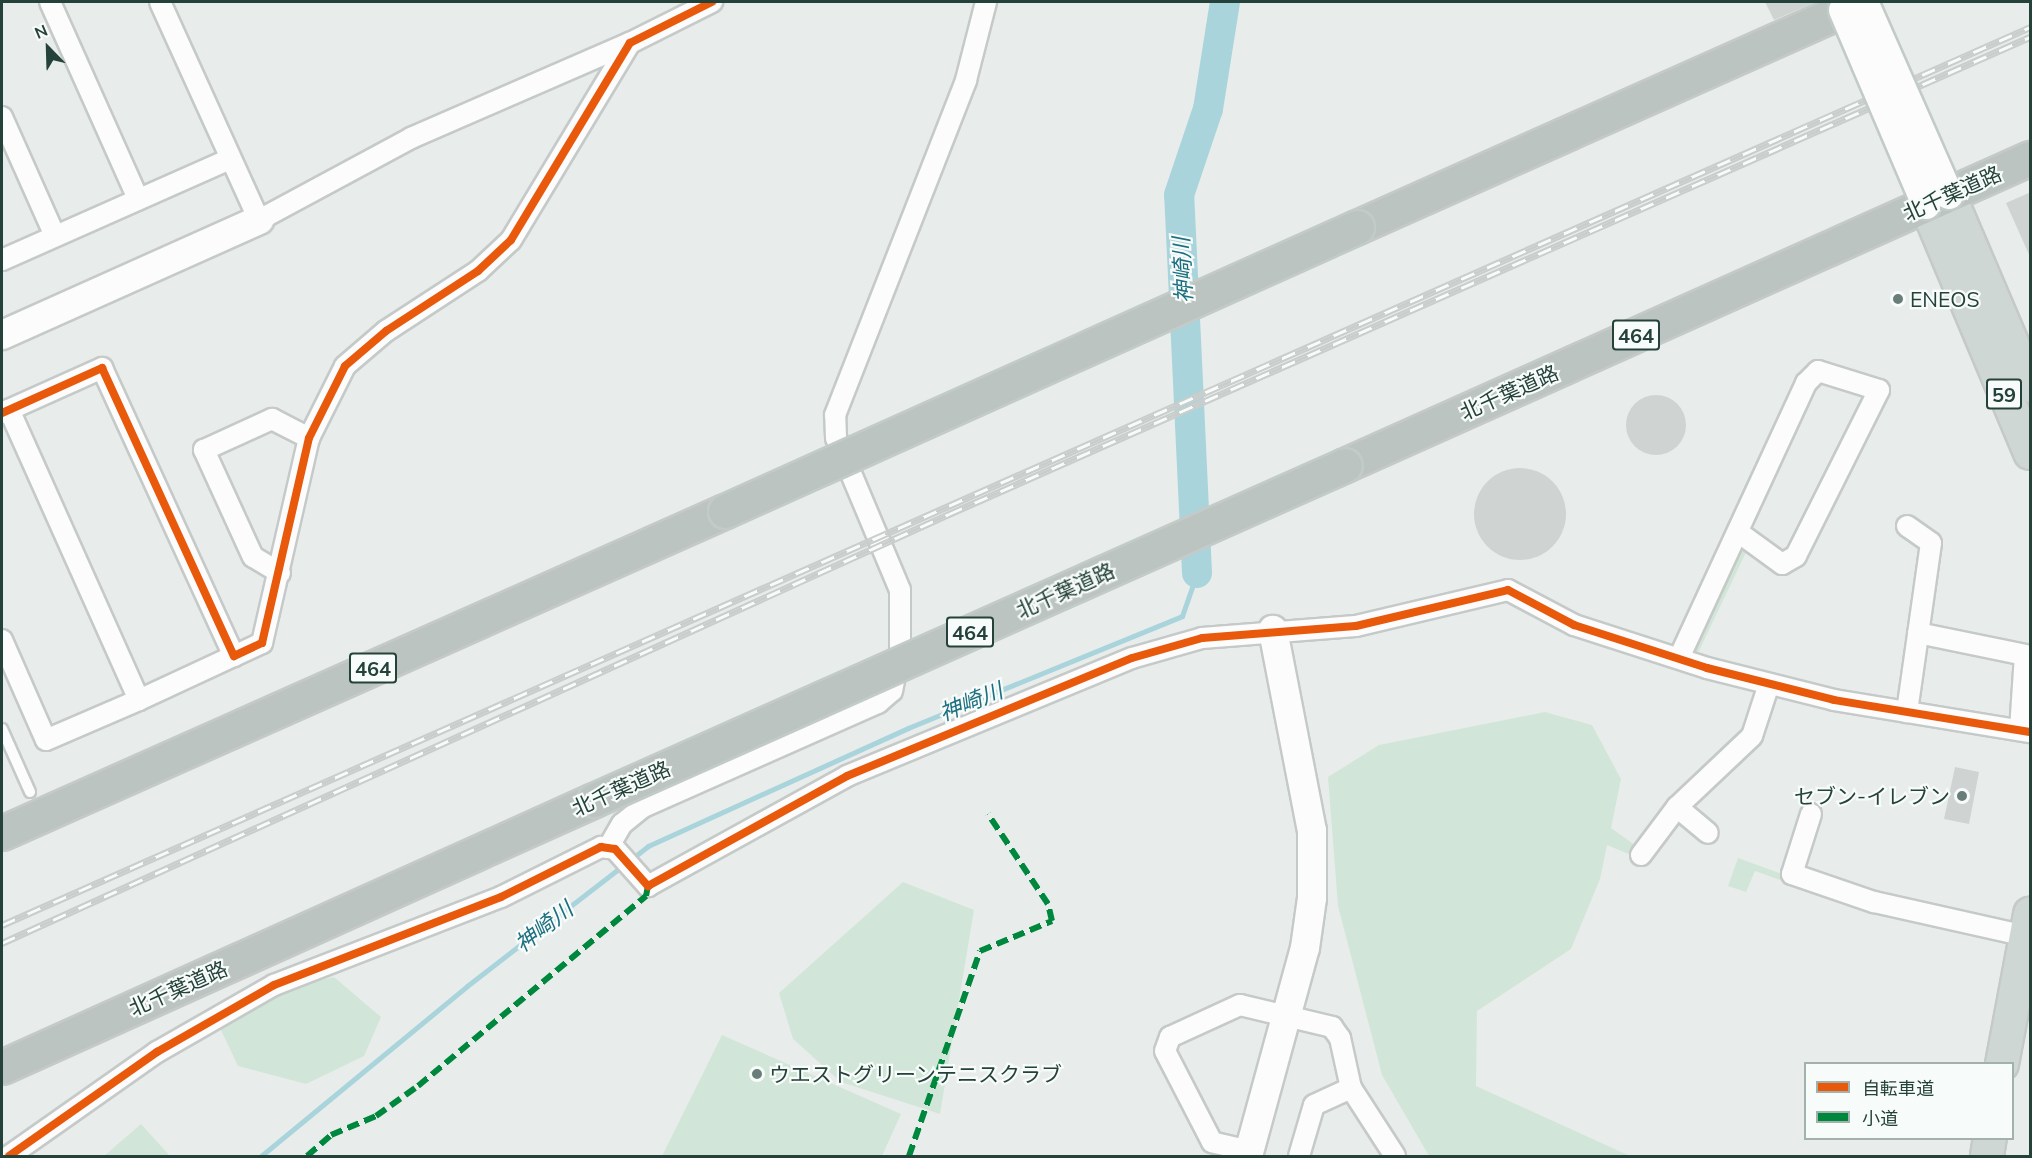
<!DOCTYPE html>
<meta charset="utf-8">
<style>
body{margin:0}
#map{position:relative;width:2032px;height:1158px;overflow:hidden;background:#e8edeb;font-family:Mulish,"Noto Sans JP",sans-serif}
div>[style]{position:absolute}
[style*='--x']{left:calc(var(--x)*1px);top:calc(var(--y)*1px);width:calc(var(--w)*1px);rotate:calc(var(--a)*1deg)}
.green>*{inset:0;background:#d1e6d8}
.stream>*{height:5px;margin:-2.5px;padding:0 2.5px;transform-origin:2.5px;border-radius:2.5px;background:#a9d4db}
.river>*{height:30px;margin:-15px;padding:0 15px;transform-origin:15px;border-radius:15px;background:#a9d4db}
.building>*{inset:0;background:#cfd4d2}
.round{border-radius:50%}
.roads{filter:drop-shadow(2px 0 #c5cac8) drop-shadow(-2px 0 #c5cac8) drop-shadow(0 2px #c5cac8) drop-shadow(0 -2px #c5cac8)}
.lane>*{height:10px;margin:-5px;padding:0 5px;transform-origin:5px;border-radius:5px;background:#fcfcfc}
.street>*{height:20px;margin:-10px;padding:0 10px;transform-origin:10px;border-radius:10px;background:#fcfcfc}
.secondary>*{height:28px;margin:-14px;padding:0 14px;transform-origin:14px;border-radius:14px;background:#fcfcfc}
.primary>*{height:32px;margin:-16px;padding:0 16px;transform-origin:16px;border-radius:16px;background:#cfd7d5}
.highway>*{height:33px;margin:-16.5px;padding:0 16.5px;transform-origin:16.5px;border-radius:16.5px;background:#bcc4c2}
.rail>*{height:7px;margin-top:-3.5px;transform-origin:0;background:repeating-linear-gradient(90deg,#f7fbf9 0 14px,#c9cdcc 0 28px);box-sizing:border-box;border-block:2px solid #c9cdcc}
.bridges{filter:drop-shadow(2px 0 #c3cbc8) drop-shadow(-2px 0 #c3cbc8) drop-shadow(0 2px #c3cbc8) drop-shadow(0 -2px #c3cbc8)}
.secondary-bridge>*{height:28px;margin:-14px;padding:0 14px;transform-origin:14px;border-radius:14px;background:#fcfcfc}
.highway-bridge>*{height:33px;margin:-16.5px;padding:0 16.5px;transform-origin:16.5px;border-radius:16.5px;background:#bcc4c2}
.quiet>*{height:6px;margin-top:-3px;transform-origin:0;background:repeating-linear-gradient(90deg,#00873e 0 12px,transparent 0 18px)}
.cycleway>*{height:8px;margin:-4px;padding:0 4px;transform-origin:4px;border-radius:4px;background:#e8590c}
.dots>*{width:16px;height:16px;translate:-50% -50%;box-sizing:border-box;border:3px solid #f7fbf9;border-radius:50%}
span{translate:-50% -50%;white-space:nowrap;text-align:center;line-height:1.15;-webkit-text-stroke:4.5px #f7fbf9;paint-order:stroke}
.shield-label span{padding:2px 4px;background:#f7fbf9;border:2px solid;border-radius:4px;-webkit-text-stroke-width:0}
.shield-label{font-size:20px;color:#24423a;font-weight:700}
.street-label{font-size:21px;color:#24423a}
.poi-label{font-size:21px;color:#24423a}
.left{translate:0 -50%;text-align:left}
.right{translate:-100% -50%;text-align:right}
.water-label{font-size:22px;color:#1c6f80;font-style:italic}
.frame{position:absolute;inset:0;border:3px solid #24423a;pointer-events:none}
.legend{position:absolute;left:1804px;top:1062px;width:210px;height:78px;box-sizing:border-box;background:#f7fbf9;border:2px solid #a3b1ad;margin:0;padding:8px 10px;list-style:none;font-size:18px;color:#24423a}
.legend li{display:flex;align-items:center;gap:12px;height:30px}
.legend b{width:30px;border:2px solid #a3b1ad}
.north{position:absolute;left:18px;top:18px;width:60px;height:60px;-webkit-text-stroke:4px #f7fbf9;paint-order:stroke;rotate:337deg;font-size:16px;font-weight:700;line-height:24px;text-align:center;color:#24423a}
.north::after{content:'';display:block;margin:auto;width:21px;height:27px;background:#24423a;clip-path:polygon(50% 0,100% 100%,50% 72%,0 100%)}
</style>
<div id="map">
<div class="green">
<i style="clip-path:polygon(1736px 544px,1750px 544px,1697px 655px,1690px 645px)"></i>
<i style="clip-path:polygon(1545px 712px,1592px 725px,1621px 779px,1611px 828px,1639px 848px,1631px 855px,1607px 845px,1600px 879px,1571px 949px,1477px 1011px,1476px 1086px,1630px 1156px,1429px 1156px,1382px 1075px,1338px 906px,1328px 777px,1379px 745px)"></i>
<i style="clip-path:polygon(1738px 858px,1782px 874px,1780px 880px,1755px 871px,1746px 892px,1728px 886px)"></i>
<i style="clip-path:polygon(903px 882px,974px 910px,940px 1114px,841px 1082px,793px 1039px,779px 993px)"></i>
<i style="clip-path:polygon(334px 977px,381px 1017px,364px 1056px,306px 1084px,238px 1066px,220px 1028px,276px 989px)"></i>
<i style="clip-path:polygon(722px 1035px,901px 1114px,882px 1156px,662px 1156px)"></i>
<i style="clip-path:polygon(141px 1124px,170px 1156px,104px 1156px)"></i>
</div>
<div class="stream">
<i style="--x:261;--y:1156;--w:267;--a:-39.5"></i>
<i style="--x:467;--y:986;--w:229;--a:-37.7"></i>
<i style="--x:648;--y:846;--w:286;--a:-24.4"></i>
<i style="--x:908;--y:728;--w:296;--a:-22.2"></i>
<i style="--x:1182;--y:616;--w:46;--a:-70.8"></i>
</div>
<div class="river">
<i style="--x:1197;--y:573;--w:378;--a:-92.7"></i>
<i style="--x:1179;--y:195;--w:91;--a:-71.4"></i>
<i style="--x:1208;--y:109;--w:108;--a:-81"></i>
</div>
<div class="building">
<i style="clip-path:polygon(1765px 2px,1816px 2px,1774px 20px)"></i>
<i style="clip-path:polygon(2031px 192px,2031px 259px,2006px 203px)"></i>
<i class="round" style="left:1626px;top:395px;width:60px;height:60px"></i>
<i class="round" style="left:1474px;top:468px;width:92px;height:92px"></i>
<i style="clip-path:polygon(1955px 767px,1979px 772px,1969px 824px,1944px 819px)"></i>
</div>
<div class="roads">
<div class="lane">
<i style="--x:2;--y:729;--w:69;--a:66"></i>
</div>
<div class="street">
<i style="--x:50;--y:2;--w:216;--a:65.9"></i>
<i style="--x:160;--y:2;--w:239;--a:65.6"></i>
<i style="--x:259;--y:220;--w:173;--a:-28.3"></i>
<i style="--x:411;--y:138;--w:239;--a:-23.5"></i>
<i style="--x:2;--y:117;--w:130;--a:66"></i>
<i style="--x:2;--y:260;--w:249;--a:-23.9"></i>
<i style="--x:2;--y:413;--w:110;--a:-24.2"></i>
<i style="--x:102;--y:368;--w:317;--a:65.4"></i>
<i style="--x:234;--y:656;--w:31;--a:-25"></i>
<i style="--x:262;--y:643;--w:210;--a:-77.1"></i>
<i style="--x:309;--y:438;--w:80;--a:-63.4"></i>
<i style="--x:345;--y:366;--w:54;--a:-40.5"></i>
<i style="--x:386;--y:331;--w:110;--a:-33.1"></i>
<i style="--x:478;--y:271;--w:45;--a:-43.2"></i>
<i style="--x:511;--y:240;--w:230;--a:-58.9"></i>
<i style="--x:630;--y:43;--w:92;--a:-26.6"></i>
<i style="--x:1907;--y:526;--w:29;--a:35"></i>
<i style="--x:1931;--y:543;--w:171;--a:98.1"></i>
<i style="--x:280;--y:573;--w:31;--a:-149"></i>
<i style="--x:253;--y:557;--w:118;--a:-114.6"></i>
<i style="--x:204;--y:450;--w:75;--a:-24.5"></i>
<i style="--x:272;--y:419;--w:42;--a:27.2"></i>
<i style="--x:1918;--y:633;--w:109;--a:11.6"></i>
<i style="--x:2025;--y:655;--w:75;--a:93.8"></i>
<i style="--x:2;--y:640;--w:109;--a:66.3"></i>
<i style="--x:46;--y:740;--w:101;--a:-23.3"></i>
<i style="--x:139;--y:700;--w:318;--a:-114.1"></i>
<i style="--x:1679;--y:658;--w:303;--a:-65.2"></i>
<i style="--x:1806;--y:383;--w:17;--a:-45"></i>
<i style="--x:1818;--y:371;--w:64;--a:17.3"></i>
<i style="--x:1879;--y:390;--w:186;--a:116.6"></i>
<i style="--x:1796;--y:556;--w:16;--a:150"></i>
<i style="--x:1782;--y:564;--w:54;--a:-144"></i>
<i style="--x:139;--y:700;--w:105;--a:-24.9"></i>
<i style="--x:1677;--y:807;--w:40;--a:40"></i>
<i style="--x:1811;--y:814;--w:63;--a:107.6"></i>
<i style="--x:1792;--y:874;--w:87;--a:18.9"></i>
<i style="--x:1874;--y:902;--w:156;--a:12.6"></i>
<i style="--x:608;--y:848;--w:28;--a:-60"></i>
<i style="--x:622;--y:824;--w:27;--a:-39"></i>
<i style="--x:643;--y:807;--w:257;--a:-23.9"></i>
<i style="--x:878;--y:703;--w:18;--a:-41"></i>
<i style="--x:892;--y:691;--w:41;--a:-78.7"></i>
<i style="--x:900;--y:651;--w:61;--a:-90"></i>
<i style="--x:900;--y:590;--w:165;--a:-112.8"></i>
<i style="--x:836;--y:438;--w:23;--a:-92"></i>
<i style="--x:835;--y:415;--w:360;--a:-68.6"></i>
<i style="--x:966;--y:80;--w:81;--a:-75.6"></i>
<i style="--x:1641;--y:855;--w:60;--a:-53.1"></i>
<i style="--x:1677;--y:807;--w:103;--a:-43.4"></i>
<i style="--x:1752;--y:736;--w:55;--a:-71.9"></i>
<i style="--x:1250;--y:1151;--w:39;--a:-167"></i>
<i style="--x:1212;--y:1142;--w:102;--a:-117.3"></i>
<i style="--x:1165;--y:1051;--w:15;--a:-70"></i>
<i style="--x:1170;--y:1037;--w:77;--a:-24.6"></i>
<i style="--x:1240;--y:1005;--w:95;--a:13.4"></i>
<i style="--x:1332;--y:1027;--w:14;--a:54"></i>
<i style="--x:1340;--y:1038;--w:51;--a:77.6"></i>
<i style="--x:1351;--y:1088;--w:81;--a:57.1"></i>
<i style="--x:9;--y:1156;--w:181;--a:-35.1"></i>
<i style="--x:157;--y:1052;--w:135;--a:-29.8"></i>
<i style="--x:274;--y:985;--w:243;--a:-21.2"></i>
<i style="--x:501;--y:897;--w:112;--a:-26.6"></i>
<i style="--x:601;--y:847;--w:14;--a:8"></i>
<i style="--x:615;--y:849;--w:50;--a:48.3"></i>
<i style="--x:648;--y:886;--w:227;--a:-28.9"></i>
<i style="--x:847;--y:776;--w:308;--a:-22.5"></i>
<i style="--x:1132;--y:658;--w:73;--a:-15.9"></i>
<i style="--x:1202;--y:638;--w:154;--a:-4.5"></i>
<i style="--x:1356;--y:626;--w:156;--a:-13.3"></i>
<i style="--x:1508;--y:590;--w:75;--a:27.9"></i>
<i style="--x:1574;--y:625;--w:140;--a:17.9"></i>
<i style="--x:1707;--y:668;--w:131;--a:14.1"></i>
<i style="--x:1834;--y:700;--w:199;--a:9.3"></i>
<i style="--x:1299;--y:1156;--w:53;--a:-73.6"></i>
<i style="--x:1314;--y:1105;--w:41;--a:-24.7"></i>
</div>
<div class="secondary">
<i style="--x:2;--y:335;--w:282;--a:-24.1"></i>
<i style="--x:1248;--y:1156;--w:216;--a:-74.7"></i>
<i style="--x:1305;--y:948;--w:50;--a:-82"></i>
<i style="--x:1312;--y:898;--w:67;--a:-90"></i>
<i style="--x:1312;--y:831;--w:205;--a:-101"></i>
</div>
<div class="primary">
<i style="--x:1949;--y:195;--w:207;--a:66.9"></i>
<i style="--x:1926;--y:205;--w:269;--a:67.2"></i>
<i style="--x:2002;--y:1064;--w:153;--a:-79.4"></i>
<i style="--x:1987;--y:1156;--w:18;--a:-81"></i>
</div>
<div class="highway">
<i style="--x:1357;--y:227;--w:552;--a:-24.06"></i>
<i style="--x:1345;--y:465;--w:751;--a:-24.14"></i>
<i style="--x:2;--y:833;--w:791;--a:-24.01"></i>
<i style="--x:2;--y:1067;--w:649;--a:-24.28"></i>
</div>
</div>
<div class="rail">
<i style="--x:2;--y:925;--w:2218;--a:-23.88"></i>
<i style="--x:2;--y:943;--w:1040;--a:-24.37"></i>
<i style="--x:949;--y:514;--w:1182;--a:-23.81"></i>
</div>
<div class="bridges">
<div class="secondary-bridge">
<i style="--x:1864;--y:2;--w:211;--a:66.2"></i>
<i style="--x:1843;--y:10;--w:212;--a:66.9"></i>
</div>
<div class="highway-bridge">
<i style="--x:725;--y:511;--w:693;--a:-24.2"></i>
<i style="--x:594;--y:800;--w:822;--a:-24.04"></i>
</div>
</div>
<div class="quiet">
<i style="--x:307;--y:1156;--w:32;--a:-41"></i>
<i style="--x:331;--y:1135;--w:49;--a:-22.9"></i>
<i style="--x:376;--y:1116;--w:52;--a:-35.5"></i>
<i style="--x:418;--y:1086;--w:297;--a:-39.8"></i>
<i style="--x:646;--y:896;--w:10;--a:-79"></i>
<i style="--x:909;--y:1156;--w:217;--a:-70.9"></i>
<i style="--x:980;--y:951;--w:78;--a:-22.6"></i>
<i style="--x:1052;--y:921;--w:17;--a:-103"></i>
<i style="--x:1048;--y:904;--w:108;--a:-123.7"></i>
</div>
<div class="cycleway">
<i style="--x:2;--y:413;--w:110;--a:-24.2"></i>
<i style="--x:102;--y:368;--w:317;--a:65.4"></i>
<i style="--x:234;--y:656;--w:31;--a:-25"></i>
<i style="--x:262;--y:643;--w:210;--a:-77.1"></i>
<i style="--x:309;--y:438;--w:80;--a:-63.4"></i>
<i style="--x:345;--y:366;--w:54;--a:-40.5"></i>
<i style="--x:386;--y:331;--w:110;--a:-33.1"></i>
<i style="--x:478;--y:271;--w:45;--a:-43.2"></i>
<i style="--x:511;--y:240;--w:230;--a:-58.9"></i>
<i style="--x:630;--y:43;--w:92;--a:-26.6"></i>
<i style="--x:9;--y:1156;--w:181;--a:-35.1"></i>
<i style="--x:157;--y:1052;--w:135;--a:-29.8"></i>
<i style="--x:274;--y:985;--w:243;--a:-21.2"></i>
<i style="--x:501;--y:897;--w:112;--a:-26.6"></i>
<i style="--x:601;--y:847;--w:14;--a:8"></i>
<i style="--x:615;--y:849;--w:50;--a:48.3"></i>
<i style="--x:648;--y:886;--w:227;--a:-28.9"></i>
<i style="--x:847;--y:776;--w:308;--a:-22.5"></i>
<i style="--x:1132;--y:658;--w:73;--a:-15.9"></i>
<i style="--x:1202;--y:638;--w:154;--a:-4.5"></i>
<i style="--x:1356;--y:626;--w:156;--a:-13.3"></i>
<i style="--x:1508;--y:590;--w:75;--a:27.9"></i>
<i style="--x:1574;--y:625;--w:140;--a:17.9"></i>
<i style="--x:1707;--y:668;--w:131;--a:14.1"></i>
<i style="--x:1834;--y:700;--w:199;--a:9.3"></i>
</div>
<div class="dots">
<i style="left:1898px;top:299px;background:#697e78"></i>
<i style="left:1962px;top:796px;background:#697e78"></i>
<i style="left:757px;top:1074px;background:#697e78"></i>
</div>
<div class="shield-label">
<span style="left:1636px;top:335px">464</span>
<span style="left:2004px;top:394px">59</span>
<span style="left:970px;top:632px">464</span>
<span style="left:373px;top:668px">464</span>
</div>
<div class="street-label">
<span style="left:1952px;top:193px;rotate:-24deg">北千葉道路</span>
<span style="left:1509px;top:392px;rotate:-24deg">北千葉道路</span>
<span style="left:1065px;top:590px;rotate:-24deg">北千葉道路</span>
<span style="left:621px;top:788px;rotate:-24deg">北千葉道路</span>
<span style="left:178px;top:988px;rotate:-24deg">北千葉道路</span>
</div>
<div class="poi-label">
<span class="left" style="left:1910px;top:299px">ENEOS</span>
<span class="right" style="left:1950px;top:796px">セブン-イレブン</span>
<span class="left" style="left:769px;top:1074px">ウエストグリーンテニスクラブ</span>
</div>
<div class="water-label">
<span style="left:1183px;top:270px;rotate:-93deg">神崎川</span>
<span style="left:971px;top:702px;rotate:-22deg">神崎川</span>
<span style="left:544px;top:927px;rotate:-38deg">神崎川</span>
</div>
<div class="frame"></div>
<ul class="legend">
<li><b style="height:8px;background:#e8590c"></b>自転車道</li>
<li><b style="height:8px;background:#00873e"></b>小道</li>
</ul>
<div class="north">N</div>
</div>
